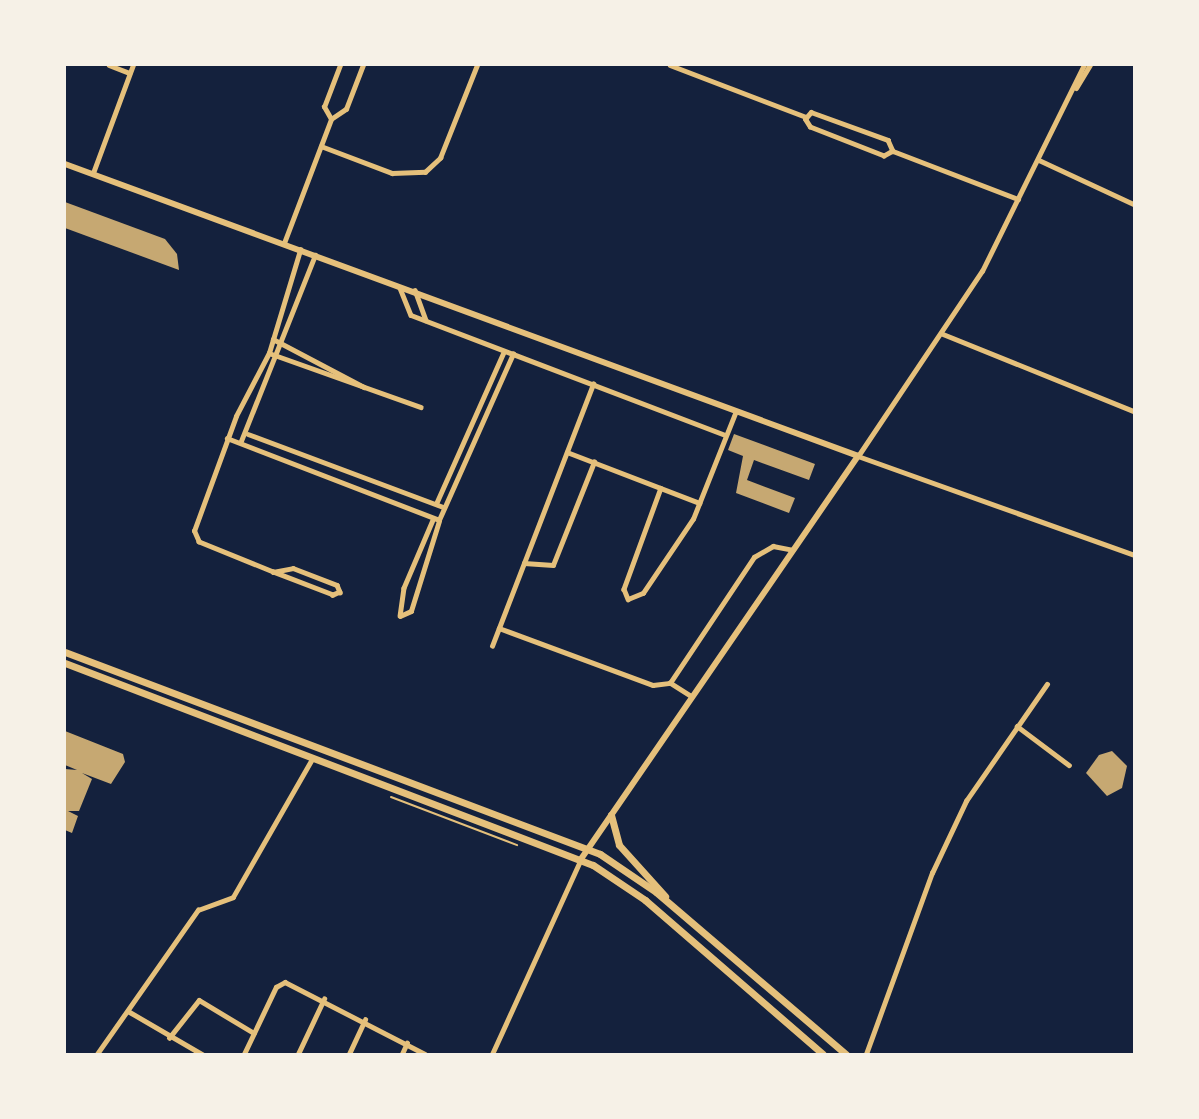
<!DOCTYPE html>
<style>
body{margin:0}
#map{position:relative;width:1199px;height:1119px;overflow:hidden;background:#14213d;font-family:Arial,sans-serif}
div>[style]{position:absolute}
[style*='--x']{left:calc(var(--x)*1px);top:calc(var(--y)*1px);width:calc(var(--w)*1px);rotate:calc(var(--a)*1deg)}
.building>*{inset:0;background:#c6a872}
.path>*{height:2px;margin:-1px;padding:0 1px;transform-origin:1px;border-radius:1px;background:#e5c07b}
.minor>*{height:4.5px;margin:-2.25px;padding:0 2.25px;transform-origin:2.25px;border-radius:2.25px;background:#e5c07b}
.tertiary>*{height:5px;margin:-2.5px;padding:0 2.5px;transform-origin:2.5px;border-radius:2.5px;background:#e5c07b}
.secondary>*{height:6px;margin:-3px;padding:0 3px;transform-origin:3px;border-radius:3px;background:#e5c07b}
.trunk>*{height:7px;margin:-3.5px;padding:0 3.5px;transform-origin:3.5px;border-radius:3.5px;background:#e5c07b}
span{translate:-50% -50%;white-space:nowrap;text-align:center;line-height:1.15;-webkit-text-stroke:5px #f6f1e7;paint-order:stroke}
.frame{position:absolute;inset:0;border:66px solid #f6f1e7;pointer-events:none}
</style>
<div id="map">
<div class="building">
<i style="clip-path:polygon(65px 202px,165px 239px,177px 254px,179px 270px,65px 228px)"></i>
<i style="clip-path:polygon(734px 434px,815px 464px,809px 480px,754px 460px,747px 480px,795px 498px,789px 513px,736px 493px,743px 456px,728px 450px)"></i>
<i style="clip-path:polygon(65px 731px,123px 754px,125px 762px,111px 784px,82px 773px,92px 779px,79px 811px,68px 811px,78px 816px,72px 833px,65px 830px,65px 769px,77px 770px,65px 765px)"></i>
<i style="clip-path:polygon(1112px 751px,1127px 766px,1122px 788px,1107px 796px,1086px 773px,1099px 755px)"></i>
</div>
<div class="path">
<i style="--x:391;--y:797;--w:135;--a:20.9"></i>
</div>
<div class="minor">
<i style="--x:109;--y:65;--w:22;--a:21"></i>
<i style="--x:670;--y:65;--w:146;--a:20.9"></i>
<i style="--x:811;--y:112;--w:82;--a:20"></i>
<i style="--x:888;--y:140;--w:12;--a:66"></i>
<i style="--x:893;--y:151;--w:10;--a:151"></i>
<i style="--x:884;--y:156;--w:79;--a:-158.6"></i>
<i style="--x:810;--y:127;--w:9;--a:-122"></i>
<i style="--x:805;--y:119;--w:9;--a:-49"></i>
<i style="--x:331;--y:119;--w:18;--a:-34"></i>
<i style="--x:346;--y:109;--w:47;--a:-68.9"></i>
<i style="--x:331;--y:119;--w:14;--a:-120"></i>
<i style="--x:324;--y:107;--w:45;--a:-69.1"></i>
<i style="--x:321;--y:146;--w:76;--a:20.8"></i>
<i style="--x:392;--y:173;--w:33;--a:-2"></i>
<i style="--x:425;--y:172;--w:21;--a:-43"></i>
<i style="--x:440;--y:158;--w:100;--a:-68.3"></i>
<i style="--x:893;--y:151;--w:134;--a:21"></i>
<i style="--x:1039;--y:160;--w:105;--a:24.9"></i>
<i style="--x:93;--y:173;--w:115;--a:-69.7"></i>
<i style="--x:284;--y:243;--w:133;--a:-69.2"></i>
<i style="--x:400;--y:288;--w:29;--a:68"></i>
<i style="--x:411;--y:315;--w:336;--a:20.9"></i>
<i style="--x:415;--y:290;--w:32;--a:70"></i>
<i style="--x:943;--y:334;--w:206;--a:22"></i>
<i style="--x:273;--y:339;--w:103;--a:27.8"></i>
<i style="--x:269;--y:353;--w:161;--a:19.6"></i>
<i style="--x:248;--y:434;--w:208;--a:20.5"></i>
<i style="--x:227;--y:438;--w:227;--a:21.1"></i>
<i style="--x:439;--y:520;--w:182;--a:-66"></i>
<i style="--x:241;--y:441;--w:200;--a:-68.3"></i>
<i style="--x:567;--y:452;--w:142;--a:21"></i>
<i style="--x:858;--y:456;--w:293;--a:19.7"></i>
<i style="--x:661;--y:488;--w:108;--a:110.1"></i>
<i style="--x:624;--y:589;--w:11;--a:68"></i>
<i style="--x:628;--y:599;--w:16;--a:-22"></i>
<i style="--x:643;--y:593;--w:89;--a:-56"></i>
<i style="--x:693;--y:519;--w:116;--a:-68.3"></i>
<i style="--x:436;--y:504;--w:167;--a:-66"></i>
<i style="--x:433;--y:520;--w:74;--a:113.1"></i>
<i style="--x:404;--y:588;--w:28;--a:98"></i>
<i style="--x:400;--y:616;--w:12;--a:-24"></i>
<i style="--x:411;--y:611;--w:94;--a:-72.7"></i>
<i style="--x:524;--y:563;--w:29;--a:4"></i>
<i style="--x:553;--y:565;--w:111;--a:-68.3"></i>
<i style="--x:273;--y:572;--w:20;--a:-11"></i>
<i style="--x:293;--y:568;--w:47;--a:21.1"></i>
<i style="--x:337;--y:585;--w:8;--a:67"></i>
<i style="--x:340;--y:592;--w:8;--a:157"></i>
<i style="--x:333;--y:595;--w:64;--a:-159"></i>
<i style="--x:273;--y:572;--w:80;--a:-157.9"></i>
<i style="--x:199;--y:542;--w:12;--a:-114"></i>
<i style="--x:194;--y:531;--w:122;--a:-69.9"></i>
<i style="--x:236;--y:416;--w:71;--a:-62.4"></i>
<i style="--x:269;--y:353;--w:108;--a:-73.2"></i>
<i style="--x:499;--y:628;--w:164;--a:20.3"></i>
<i style="--x:653;--y:685;--w:17;--a:-7"></i>
<i style="--x:492;--y:646;--w:281;--a:-68.9"></i>
<i style="--x:692;--y:697;--w:26;--a:-148"></i>
<i style="--x:670;--y:683;--w:151;--a:-56.3"></i>
<i style="--x:754;--y:557;--w:22;--a:-30"></i>
<i style="--x:773;--y:546;--w:20;--a:11"></i>
<i style="--x:1017;--y:726;--w:65;--a:36.9"></i>
<i style="--x:128;--y:1011;--w:86;--a:30.2"></i>
<i style="--x:169;--y:1038;--w:48;--a:-51.7"></i>
<i style="--x:199;--y:1000;--w:64;--a:31"></i>
<i style="--x:97;--y:1054;--w:176;--a:-55"></i>
<i style="--x:198;--y:910;--w:37;--a:-20"></i>
<i style="--x:233;--y:897;--w:159;--a:-60.2"></i>
<i style="--x:244;--y:1054;--w:74;--a:-64.5"></i>
<i style="--x:276;--y:987;--w:10;--a:-29"></i>
<i style="--x:285;--y:982;--w:157;--a:27.2"></i>
<i style="--x:298;--y:1054;--w:61;--a:-64.7"></i>
<i style="--x:349;--y:1054;--w:38;--a:-65"></i>
<i style="--x:402;--y:1054;--w:12;--a:-66"></i>
<i style="--x:866;--y:1054;--w:193;--a:-70"></i>
<i style="--x:932;--y:873;--w:80;--a:-64.7"></i>
<i style="--x:966;--y:801;--w:142;--a:-55.3"></i>
</div>
<div class="tertiary">
<i style="--x:1076;--y:88;--w:27;--a:-59"></i>
<i style="--x:858;--y:456;--w:223;--a:-56.2"></i>
<i style="--x:982;--y:271;--w:230;--a:-63.7"></i>
<i style="--x:492;--y:1054;--w:214;--a:-65.5"></i>
</div>
<div class="secondary">
<i style="--x:65;--y:164;--w:845;--a:20.21"></i>
<i style="--x:858;--y:456;--w:489;--a:124.5"></i>
</div>
<div class="trunk">
<i style="--x:65;--y:652;--w:572;--a:20.69"></i>
<i style="--x:600;--y:854;--w:68;--a:34.2"></i>
<i style="--x:656;--y:892;--w:250;--a:40.5"></i>
<i style="--x:65;--y:663;--w:565;--a:20.94"></i>
<i style="--x:593;--y:865;--w:63;--a:33.9"></i>
<i style="--x:645;--y:900;--w:235;--a:40.9"></i>
<i style="--x:611;--y:815;--w:31;--a:75"></i>
<i style="--x:619;--y:845;--w:69;--a:48"></i>
</div>
<div class="frame"></div>
</div>
